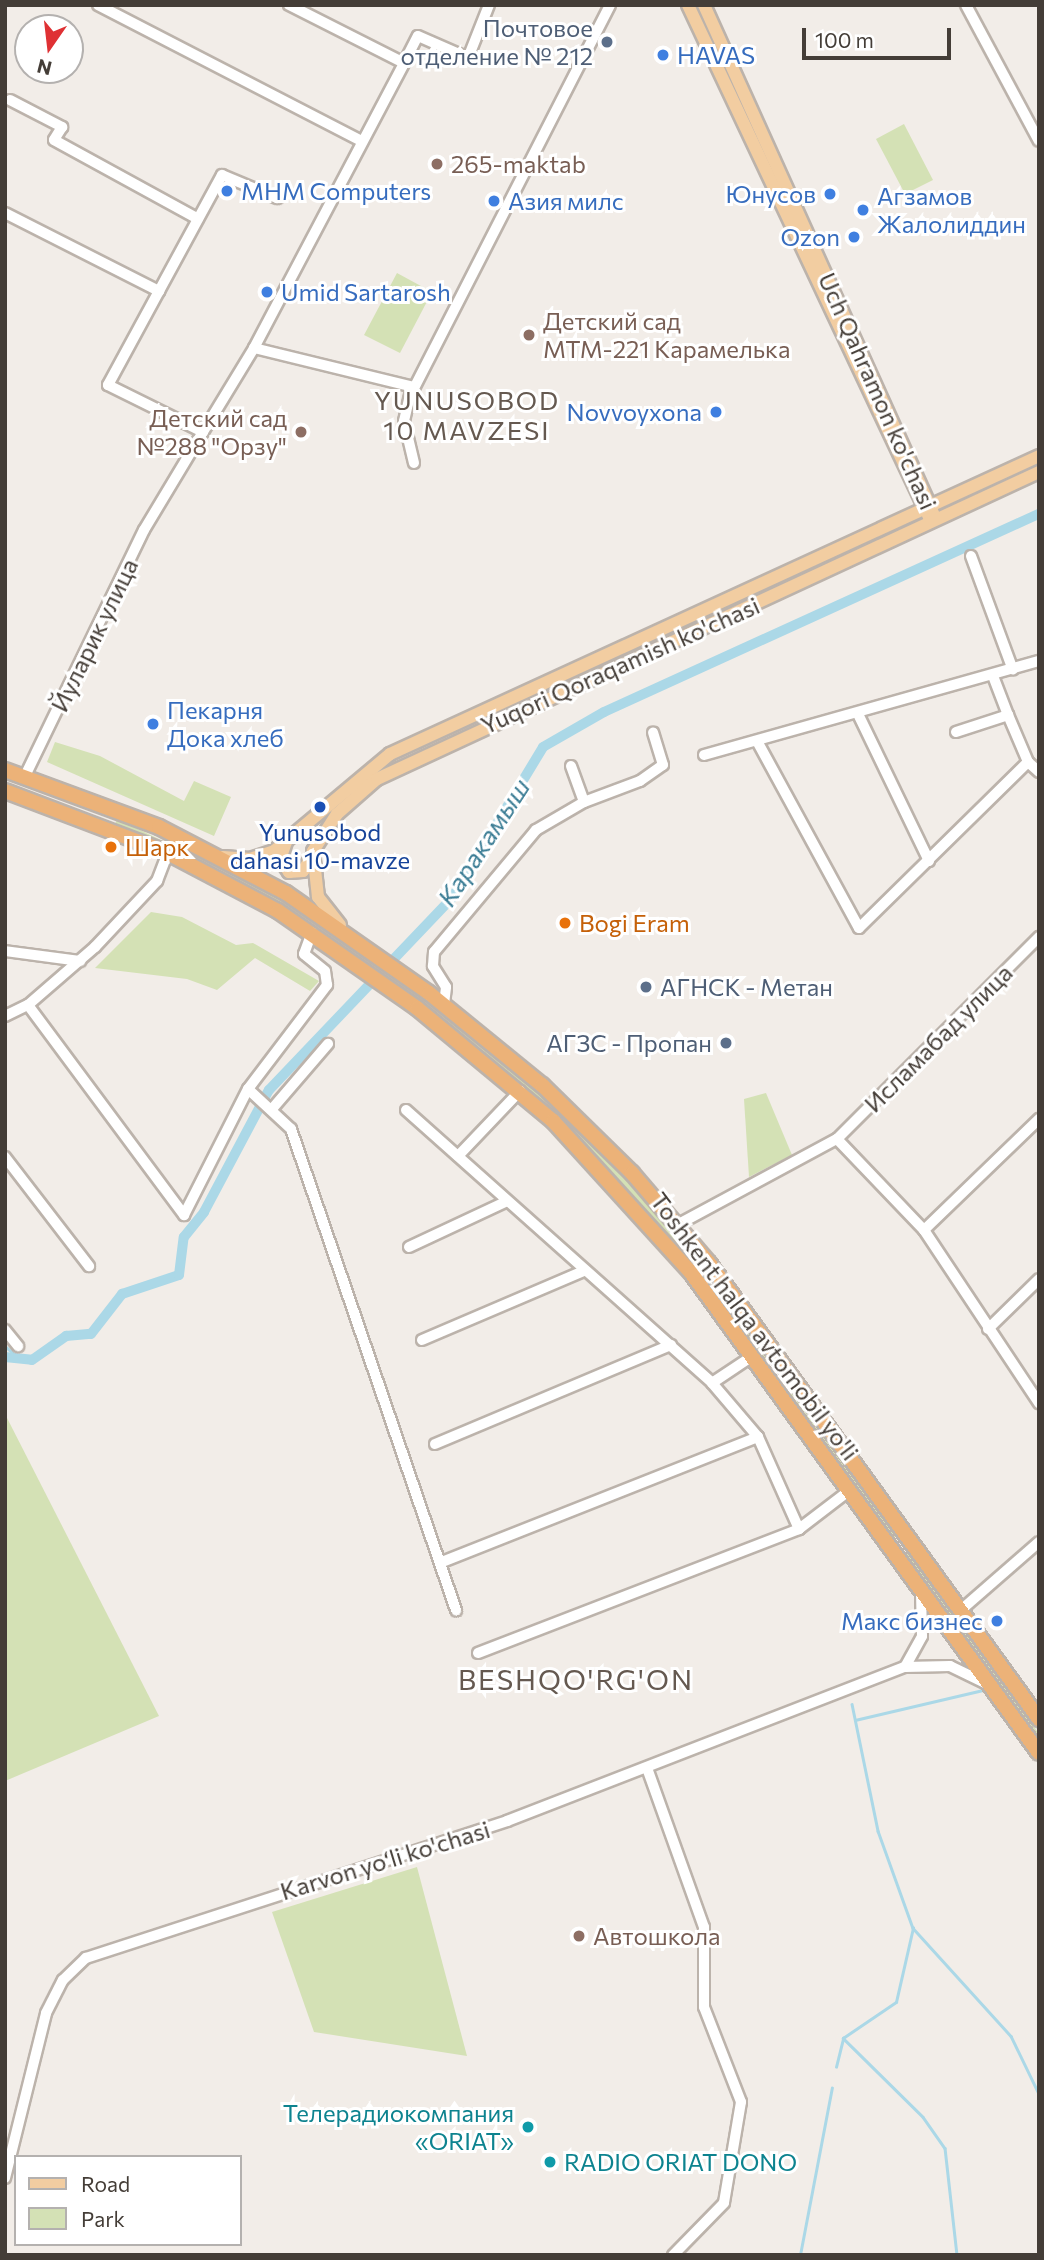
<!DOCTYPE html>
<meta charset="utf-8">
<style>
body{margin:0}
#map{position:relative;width:1044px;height:2260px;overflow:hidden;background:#f2ede8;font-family:Commissioner,sans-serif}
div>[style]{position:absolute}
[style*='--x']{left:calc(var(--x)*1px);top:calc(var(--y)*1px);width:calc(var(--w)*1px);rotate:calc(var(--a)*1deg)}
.green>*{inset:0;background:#d4e1b5}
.stream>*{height:2.5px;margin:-1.25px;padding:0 1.25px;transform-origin:1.25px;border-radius:1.25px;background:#abd8e7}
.canal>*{height:10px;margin:-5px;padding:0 5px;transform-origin:5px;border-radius:5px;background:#abd8e7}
.roads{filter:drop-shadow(2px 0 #bcb3ab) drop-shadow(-2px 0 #bcb3ab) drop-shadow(0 2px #bcb3ab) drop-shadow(0 -2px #bcb3ab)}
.minor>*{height:10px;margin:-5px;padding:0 5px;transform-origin:5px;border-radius:5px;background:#fff}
.major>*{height:12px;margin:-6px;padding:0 6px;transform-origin:6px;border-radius:6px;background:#f2cda1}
.highway>*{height:14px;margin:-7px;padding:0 7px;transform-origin:7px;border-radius:7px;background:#ecb278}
.dots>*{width:19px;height:19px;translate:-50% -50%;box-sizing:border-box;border:4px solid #fff;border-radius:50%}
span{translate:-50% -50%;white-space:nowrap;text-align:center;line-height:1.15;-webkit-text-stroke:6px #fff;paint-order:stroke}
.service-label{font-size:24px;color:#4e5e75}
.right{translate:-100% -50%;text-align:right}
.left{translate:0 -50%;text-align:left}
.shop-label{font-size:24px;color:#366cbe}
.education-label{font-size:24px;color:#785e54}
.street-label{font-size:24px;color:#443d37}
.transit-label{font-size:24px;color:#164399}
.food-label{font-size:24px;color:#c56008}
.culture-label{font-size:24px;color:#0d838f}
.neighbourhood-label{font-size:26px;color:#655950;letter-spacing:2px}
.water-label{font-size:26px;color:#3a7c94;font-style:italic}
.quarter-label{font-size:28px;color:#655950;letter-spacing:2px}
.frame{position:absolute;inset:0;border:7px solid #443d37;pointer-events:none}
.legend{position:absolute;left:14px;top:2155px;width:228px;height:91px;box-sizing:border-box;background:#fff;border:2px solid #b4b1af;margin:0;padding:9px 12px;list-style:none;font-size:21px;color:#443d37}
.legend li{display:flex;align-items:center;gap:14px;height:35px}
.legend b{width:35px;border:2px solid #b4b1af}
.north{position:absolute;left:14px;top:14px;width:70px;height:70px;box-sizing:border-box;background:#fff;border:2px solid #b4b1af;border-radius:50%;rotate:194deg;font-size:19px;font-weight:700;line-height:28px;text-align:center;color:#443d37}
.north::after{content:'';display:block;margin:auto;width:24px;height:32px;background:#df3134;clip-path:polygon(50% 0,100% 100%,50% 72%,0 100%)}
.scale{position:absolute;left:802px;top:28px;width:149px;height:32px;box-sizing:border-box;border:4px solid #443d37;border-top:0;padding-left:9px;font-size:21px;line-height:24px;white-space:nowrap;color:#443d37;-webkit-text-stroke:5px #fff;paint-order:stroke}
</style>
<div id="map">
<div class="green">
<i style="clip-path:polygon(904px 124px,933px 180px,905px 194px,876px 139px)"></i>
<i style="clip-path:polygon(397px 273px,432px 292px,400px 353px,364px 335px)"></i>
<i style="clip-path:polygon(55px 742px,100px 756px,184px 801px,194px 781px,231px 797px,214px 836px,47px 762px)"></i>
<i style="clip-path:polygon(117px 819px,287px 900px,400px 976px,525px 1079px,638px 1192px,769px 1359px,764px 1362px,598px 1157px,479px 1047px,308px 920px,215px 867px,115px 824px)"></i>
<i style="clip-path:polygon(151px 912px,182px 917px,236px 945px,253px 943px,319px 981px,310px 991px,255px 958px,217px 990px,187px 979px,95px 968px)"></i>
<i style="clip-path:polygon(766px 1093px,792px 1155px,749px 1177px,744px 1099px)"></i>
<i style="clip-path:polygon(791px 1391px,896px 1536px,891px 1540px,786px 1394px)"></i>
<i style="clip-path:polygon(5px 1414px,159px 1716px,5px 1781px)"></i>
<i style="clip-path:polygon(908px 1552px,1039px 1734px,1039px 1745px,903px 1556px)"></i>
<i style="clip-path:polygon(417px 1867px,467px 2056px,314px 2032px,272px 1912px)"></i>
</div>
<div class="stream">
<i style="--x:5;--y:1346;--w:11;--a:41"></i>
<i style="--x:852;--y:1704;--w:130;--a:78.4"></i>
<i style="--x:878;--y:1831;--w:103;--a:70.2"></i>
<i style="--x:913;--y:1928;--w:146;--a:47.8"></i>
<i style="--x:1011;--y:2036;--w:64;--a:64.2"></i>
<i style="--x:855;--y:1720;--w:131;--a:-13.2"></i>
<i style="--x:843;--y:2038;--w:112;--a:44.6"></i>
<i style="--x:923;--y:2117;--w:38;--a:55"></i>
<i style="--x:945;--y:2148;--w:108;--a:83.6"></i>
<i style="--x:836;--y:2067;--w:30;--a:-76"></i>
<i style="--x:843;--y:2038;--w:64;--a:-34.2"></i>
<i style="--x:896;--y:2002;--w:76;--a:-77.1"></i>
<i style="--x:800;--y:2255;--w:170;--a:-79.2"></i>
</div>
<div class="canal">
<i style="--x:5;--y:1357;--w:27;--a:6"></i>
<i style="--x:32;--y:1360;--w:42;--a:-35.2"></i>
<i style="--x:66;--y:1336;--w:25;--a:-5"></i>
<i style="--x:91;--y:1334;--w:51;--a:-52.2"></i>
<i style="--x:122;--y:1294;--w:60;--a:-18.4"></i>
<i style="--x:179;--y:1275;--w:38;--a:-83"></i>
<i style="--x:184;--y:1237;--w:32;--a:-51"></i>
<i style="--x:204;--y:1212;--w:138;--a:-62"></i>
<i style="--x:269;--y:1090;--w:265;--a:-46.4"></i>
<i style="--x:452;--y:898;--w:176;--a:-58.9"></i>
<i style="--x:543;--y:747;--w:70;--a:-29.8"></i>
<i style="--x:604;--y:712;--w:478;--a:-24.5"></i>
</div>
<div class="roads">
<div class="minor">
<i style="--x:98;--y:5;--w:296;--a:27.3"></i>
<i style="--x:966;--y:5;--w:154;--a:61.8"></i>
<i style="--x:404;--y:63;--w:30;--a:-63"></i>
<i style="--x:418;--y:36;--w:55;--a:23.7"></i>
<i style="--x:468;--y:58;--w:57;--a:-68.4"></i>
<i style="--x:10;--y:100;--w:59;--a:27.4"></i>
<i style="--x:62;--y:127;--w:15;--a:122"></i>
<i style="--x:54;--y:140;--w:164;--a:28.7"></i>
<i style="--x:5;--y:213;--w:173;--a:26.9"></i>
<i style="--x:254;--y:348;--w:165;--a:13.7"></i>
<i style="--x:203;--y:432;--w:98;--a:-58.7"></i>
<i style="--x:254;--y:348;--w:322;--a:-62.2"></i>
<i style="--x:404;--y:63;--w:129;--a:-153.2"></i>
<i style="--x:414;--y:463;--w:43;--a:-103.4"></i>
<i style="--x:404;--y:421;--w:26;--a:-77"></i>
<i style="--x:410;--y:396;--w:439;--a:-62.9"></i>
<i style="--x:971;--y:556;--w:121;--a:69.8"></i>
<i style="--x:1008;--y:715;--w:51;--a:66.9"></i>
<i style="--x:1028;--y:762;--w:15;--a:42"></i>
<i style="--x:859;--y:716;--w:161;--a:64.2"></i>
<i style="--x:956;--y:732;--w:55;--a:-18.1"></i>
<i style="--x:1008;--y:715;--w:42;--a:-111"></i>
<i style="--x:757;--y:741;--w:213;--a:61.4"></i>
<i style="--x:859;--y:928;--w:237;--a:-44.5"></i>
<i style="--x:704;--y:755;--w:348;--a:-15.7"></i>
<i style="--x:571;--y:766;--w:38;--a:70"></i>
<i style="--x:584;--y:802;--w:60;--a:-20.6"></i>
<i style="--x:640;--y:781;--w:28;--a:-35"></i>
<i style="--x:663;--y:765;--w:34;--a:-107"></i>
<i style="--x:25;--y:776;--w:273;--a:-64.2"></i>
<i style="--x:144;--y:530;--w:114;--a:-59"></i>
<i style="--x:203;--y:432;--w:106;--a:-153.7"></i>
<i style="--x:108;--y:385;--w:239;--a:-61.5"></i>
<i style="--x:222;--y:175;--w:60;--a:22.7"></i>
<i style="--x:5;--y:951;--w:76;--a:7.6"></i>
<i style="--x:444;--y:1004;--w:17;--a:-83"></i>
<i style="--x:446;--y:987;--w:25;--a:-122"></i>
<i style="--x:433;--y:966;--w:14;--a:-86"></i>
<i style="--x:434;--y:952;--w:159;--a:-50.1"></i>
<i style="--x:536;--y:830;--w:56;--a:-30.3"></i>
<i style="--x:28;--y:1005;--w:262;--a:53.4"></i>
<i style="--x:184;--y:1215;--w:141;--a:-63.1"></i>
<i style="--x:248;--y:1089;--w:131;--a:-52.8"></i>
<i style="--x:327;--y:985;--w:14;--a:-98"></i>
<i style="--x:325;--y:971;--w:27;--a:-141"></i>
<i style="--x:304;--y:954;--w:23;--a:-70"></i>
<i style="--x:5;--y:1016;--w:25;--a:-26"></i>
<i style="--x:28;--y:1005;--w:89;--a:-40.9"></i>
<i style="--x:95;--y:947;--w:91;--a:-46.8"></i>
<i style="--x:157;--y:881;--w:30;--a:-69"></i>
<i style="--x:248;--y:1089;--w:59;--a:42.9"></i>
<i style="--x:291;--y:1129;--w:509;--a:71.07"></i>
<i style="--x:272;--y:1109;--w:86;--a:-49.3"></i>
<i style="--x:406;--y:1110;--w:410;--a:41.7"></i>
<i style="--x:712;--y:1383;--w:71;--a:49.6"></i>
<i style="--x:758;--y:1437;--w:101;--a:66"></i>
<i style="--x:837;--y:1139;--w:126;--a:46.3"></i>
<i style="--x:924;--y:1230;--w:208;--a:56.4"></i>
<i style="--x:458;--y:1156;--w:90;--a:-46.4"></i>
<i style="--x:5;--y:1157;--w:138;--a:52.4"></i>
<i style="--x:677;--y:1225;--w:182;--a:-28.3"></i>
<i style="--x:837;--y:1139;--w:286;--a:-45"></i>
<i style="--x:924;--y:1230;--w:160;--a:-44"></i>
<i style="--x:409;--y:1247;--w:108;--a:-25.1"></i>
<i style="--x:988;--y:1329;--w:71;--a:-44.4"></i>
<i style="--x:5;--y:1330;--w:21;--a:51"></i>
<i style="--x:422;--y:1340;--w:176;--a:-23.1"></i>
<i style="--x:712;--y:1383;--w:43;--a:-33.7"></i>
<i style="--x:435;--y:1444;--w:256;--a:-22.8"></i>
<i style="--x:442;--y:1562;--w:340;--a:-21.6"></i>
<i style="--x:961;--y:1610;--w:103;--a:-41.1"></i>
<i style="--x:478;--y:1653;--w:344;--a:-21.1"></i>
<i style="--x:799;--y:1529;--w:64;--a:-37.4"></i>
<i style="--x:905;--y:1667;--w:35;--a:-61"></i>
<i style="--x:922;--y:1636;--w:43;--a:-91.3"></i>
<i style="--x:647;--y:1768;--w:169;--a:70.3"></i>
<i style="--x:704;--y:1927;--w:80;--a:90"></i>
<i style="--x:704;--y:2007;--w:102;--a:68.7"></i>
<i style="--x:741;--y:2102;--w:102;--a:99.6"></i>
<i style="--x:724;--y:2203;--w:73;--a:134.4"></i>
<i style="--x:5;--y:2178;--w:170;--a:-76"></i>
<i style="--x:46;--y:2013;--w:37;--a:-63"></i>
<i style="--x:63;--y:1980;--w:32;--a:-44"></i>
<i style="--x:86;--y:1958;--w:443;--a:-18"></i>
<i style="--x:507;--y:1821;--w:427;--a:-21.2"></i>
<i style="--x:905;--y:1667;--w:45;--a:-1.3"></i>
<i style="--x:950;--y:1666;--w:39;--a:26"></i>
</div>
<div class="major">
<i style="--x:688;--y:5;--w:566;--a:64.79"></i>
<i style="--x:704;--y:5;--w:559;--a:65.73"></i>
<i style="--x:286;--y:842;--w:18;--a:109"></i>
<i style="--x:280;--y:859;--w:16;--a:55"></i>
<i style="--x:289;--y:872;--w:14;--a:-4"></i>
<i style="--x:303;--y:871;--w:15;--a:-58"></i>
<i style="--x:223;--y:857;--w:27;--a:4"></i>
<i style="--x:250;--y:859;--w:25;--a:-18"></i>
<i style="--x:274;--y:851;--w:151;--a:-39.9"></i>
<i style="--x:390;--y:754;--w:714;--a:-24.66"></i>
<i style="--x:340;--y:925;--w:36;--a:-128"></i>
<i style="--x:318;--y:897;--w:46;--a:-96.2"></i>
<i style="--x:313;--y:851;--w:44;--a:-57"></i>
<i style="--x:337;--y:814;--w:53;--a:-41.2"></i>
<i style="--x:377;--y:779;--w:730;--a:-24.88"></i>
</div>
<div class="highway">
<i style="--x:5;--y:770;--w:164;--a:20.3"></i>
<i style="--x:159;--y:827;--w:143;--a:27.5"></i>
<i style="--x:286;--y:893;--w:174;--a:35"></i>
<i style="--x:429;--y:993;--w:146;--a:39.2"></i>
<i style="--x:542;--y:1085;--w:126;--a:44.4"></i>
<i style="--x:632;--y:1173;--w:118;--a:49.5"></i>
<i style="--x:709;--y:1263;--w:563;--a:54.11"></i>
<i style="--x:5;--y:791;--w:174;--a:20.8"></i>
<i style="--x:168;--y:853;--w:124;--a:27.8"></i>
<i style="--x:278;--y:911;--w:169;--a:34.9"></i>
<i style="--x:417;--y:1008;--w:177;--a:39.7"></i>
<i style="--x:553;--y:1121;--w:207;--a:47.7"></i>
<i style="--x:692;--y:1274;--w:591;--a:54.08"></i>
</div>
</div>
<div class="dots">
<i style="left:607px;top:42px;background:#5c6f8a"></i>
<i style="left:663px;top:55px;background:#3f7fe0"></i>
<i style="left:437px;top:164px;background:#8d6e63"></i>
<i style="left:227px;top:191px;background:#3f7fe0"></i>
<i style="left:830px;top:194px;background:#3f7fe0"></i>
<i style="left:494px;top:201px;background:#3f7fe0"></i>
<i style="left:863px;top:210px;background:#3f7fe0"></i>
<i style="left:854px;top:237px;background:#3f7fe0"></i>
<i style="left:267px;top:292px;background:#3f7fe0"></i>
<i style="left:529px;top:335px;background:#8d6e63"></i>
<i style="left:716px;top:412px;background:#3f7fe0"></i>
<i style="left:301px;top:432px;background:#8d6e63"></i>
<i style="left:153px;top:724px;background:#3f7fe0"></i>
<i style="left:320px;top:807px;background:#1a4fb4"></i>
<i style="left:111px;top:847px;background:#e8710a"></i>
<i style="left:565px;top:923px;background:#e8710a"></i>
<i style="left:646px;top:987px;background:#5c6f8a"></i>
<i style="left:726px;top:1043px;background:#5c6f8a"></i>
<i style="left:997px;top:1621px;background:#3f7fe0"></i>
<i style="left:579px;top:1936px;background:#8d6e63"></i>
<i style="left:528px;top:2127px;background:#0f9aa8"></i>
<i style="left:550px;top:2162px;background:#0f9aa8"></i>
</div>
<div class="service-label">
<span class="right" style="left:593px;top:42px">Почтовое<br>отделение № 212</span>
<span class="left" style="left:660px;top:987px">АГНСК - Метан</span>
<span class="right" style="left:712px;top:1043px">АГЗС - Пропан</span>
</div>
<div class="shop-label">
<span class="left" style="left:677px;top:55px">HAVAS</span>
<span class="left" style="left:241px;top:191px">MHM Computers</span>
<span class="right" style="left:816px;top:194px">Юнусов</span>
<span class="left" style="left:877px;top:210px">Агзамов<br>Жалолиддин</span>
<span class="left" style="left:508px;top:201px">Азия милс</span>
<span class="right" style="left:840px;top:237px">Ozon</span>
<span class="left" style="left:281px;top:292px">Umid Sartarosh</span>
<span class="right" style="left:702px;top:412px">Novvoyxona</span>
<span class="left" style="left:167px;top:724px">Пекарня<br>Дока хлеб</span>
<span class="right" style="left:983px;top:1621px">Макс бизнес</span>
</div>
<div class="education-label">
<span class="left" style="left:451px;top:164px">265-maktab</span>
<span class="left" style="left:543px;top:335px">Детский сад<br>МТМ-221 Карамелька</span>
<span class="right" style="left:287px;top:432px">Детский сад<br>№288 "Орзу"</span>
<span class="left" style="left:593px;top:1936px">Автошкола</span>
</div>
<div class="street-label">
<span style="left:878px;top:391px;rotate:66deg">Uch Qahramon ko'chasi</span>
<span style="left:94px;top:635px;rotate:-64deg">Йуларик улица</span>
<span style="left:620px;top:665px;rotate:-24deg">Yuqori Qoraqamish ko'chasi</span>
<span style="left:938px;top:1038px;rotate:-45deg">Исламабад улица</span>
<span style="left:755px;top:1326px;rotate:53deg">Toshkent halqa avtomobil yo'li</span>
<span style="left:385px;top:1860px;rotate:-17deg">Karvon yo‘li ko'chasi</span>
</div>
<div class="transit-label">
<span style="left:320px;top:846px">Yunusobod<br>dahasi 10-mavze</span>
</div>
<div class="food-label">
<span class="left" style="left:125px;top:847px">Шарк</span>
<span class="left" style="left:579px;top:923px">Bogi Eram</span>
</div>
<div class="culture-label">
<span class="right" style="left:514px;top:2127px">Телерадиокомпания<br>«ORIAT»</span>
<span class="left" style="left:564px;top:2162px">RADIO ORIAT DONO</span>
</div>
<div class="neighbourhood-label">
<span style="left:467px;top:415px">YUNUSOBOD<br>10 MAVZESI</span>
</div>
<div class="water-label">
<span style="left:483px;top:842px;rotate:-57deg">Каракамыш</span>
</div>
<div class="quarter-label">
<span style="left:576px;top:1679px">BESHQO'RG'ON</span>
</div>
<div class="frame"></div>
<ul class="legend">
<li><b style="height:9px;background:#f2cda1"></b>Road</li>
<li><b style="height:19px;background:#d4e1b5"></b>Park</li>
</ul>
<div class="north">N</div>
<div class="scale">100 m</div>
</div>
